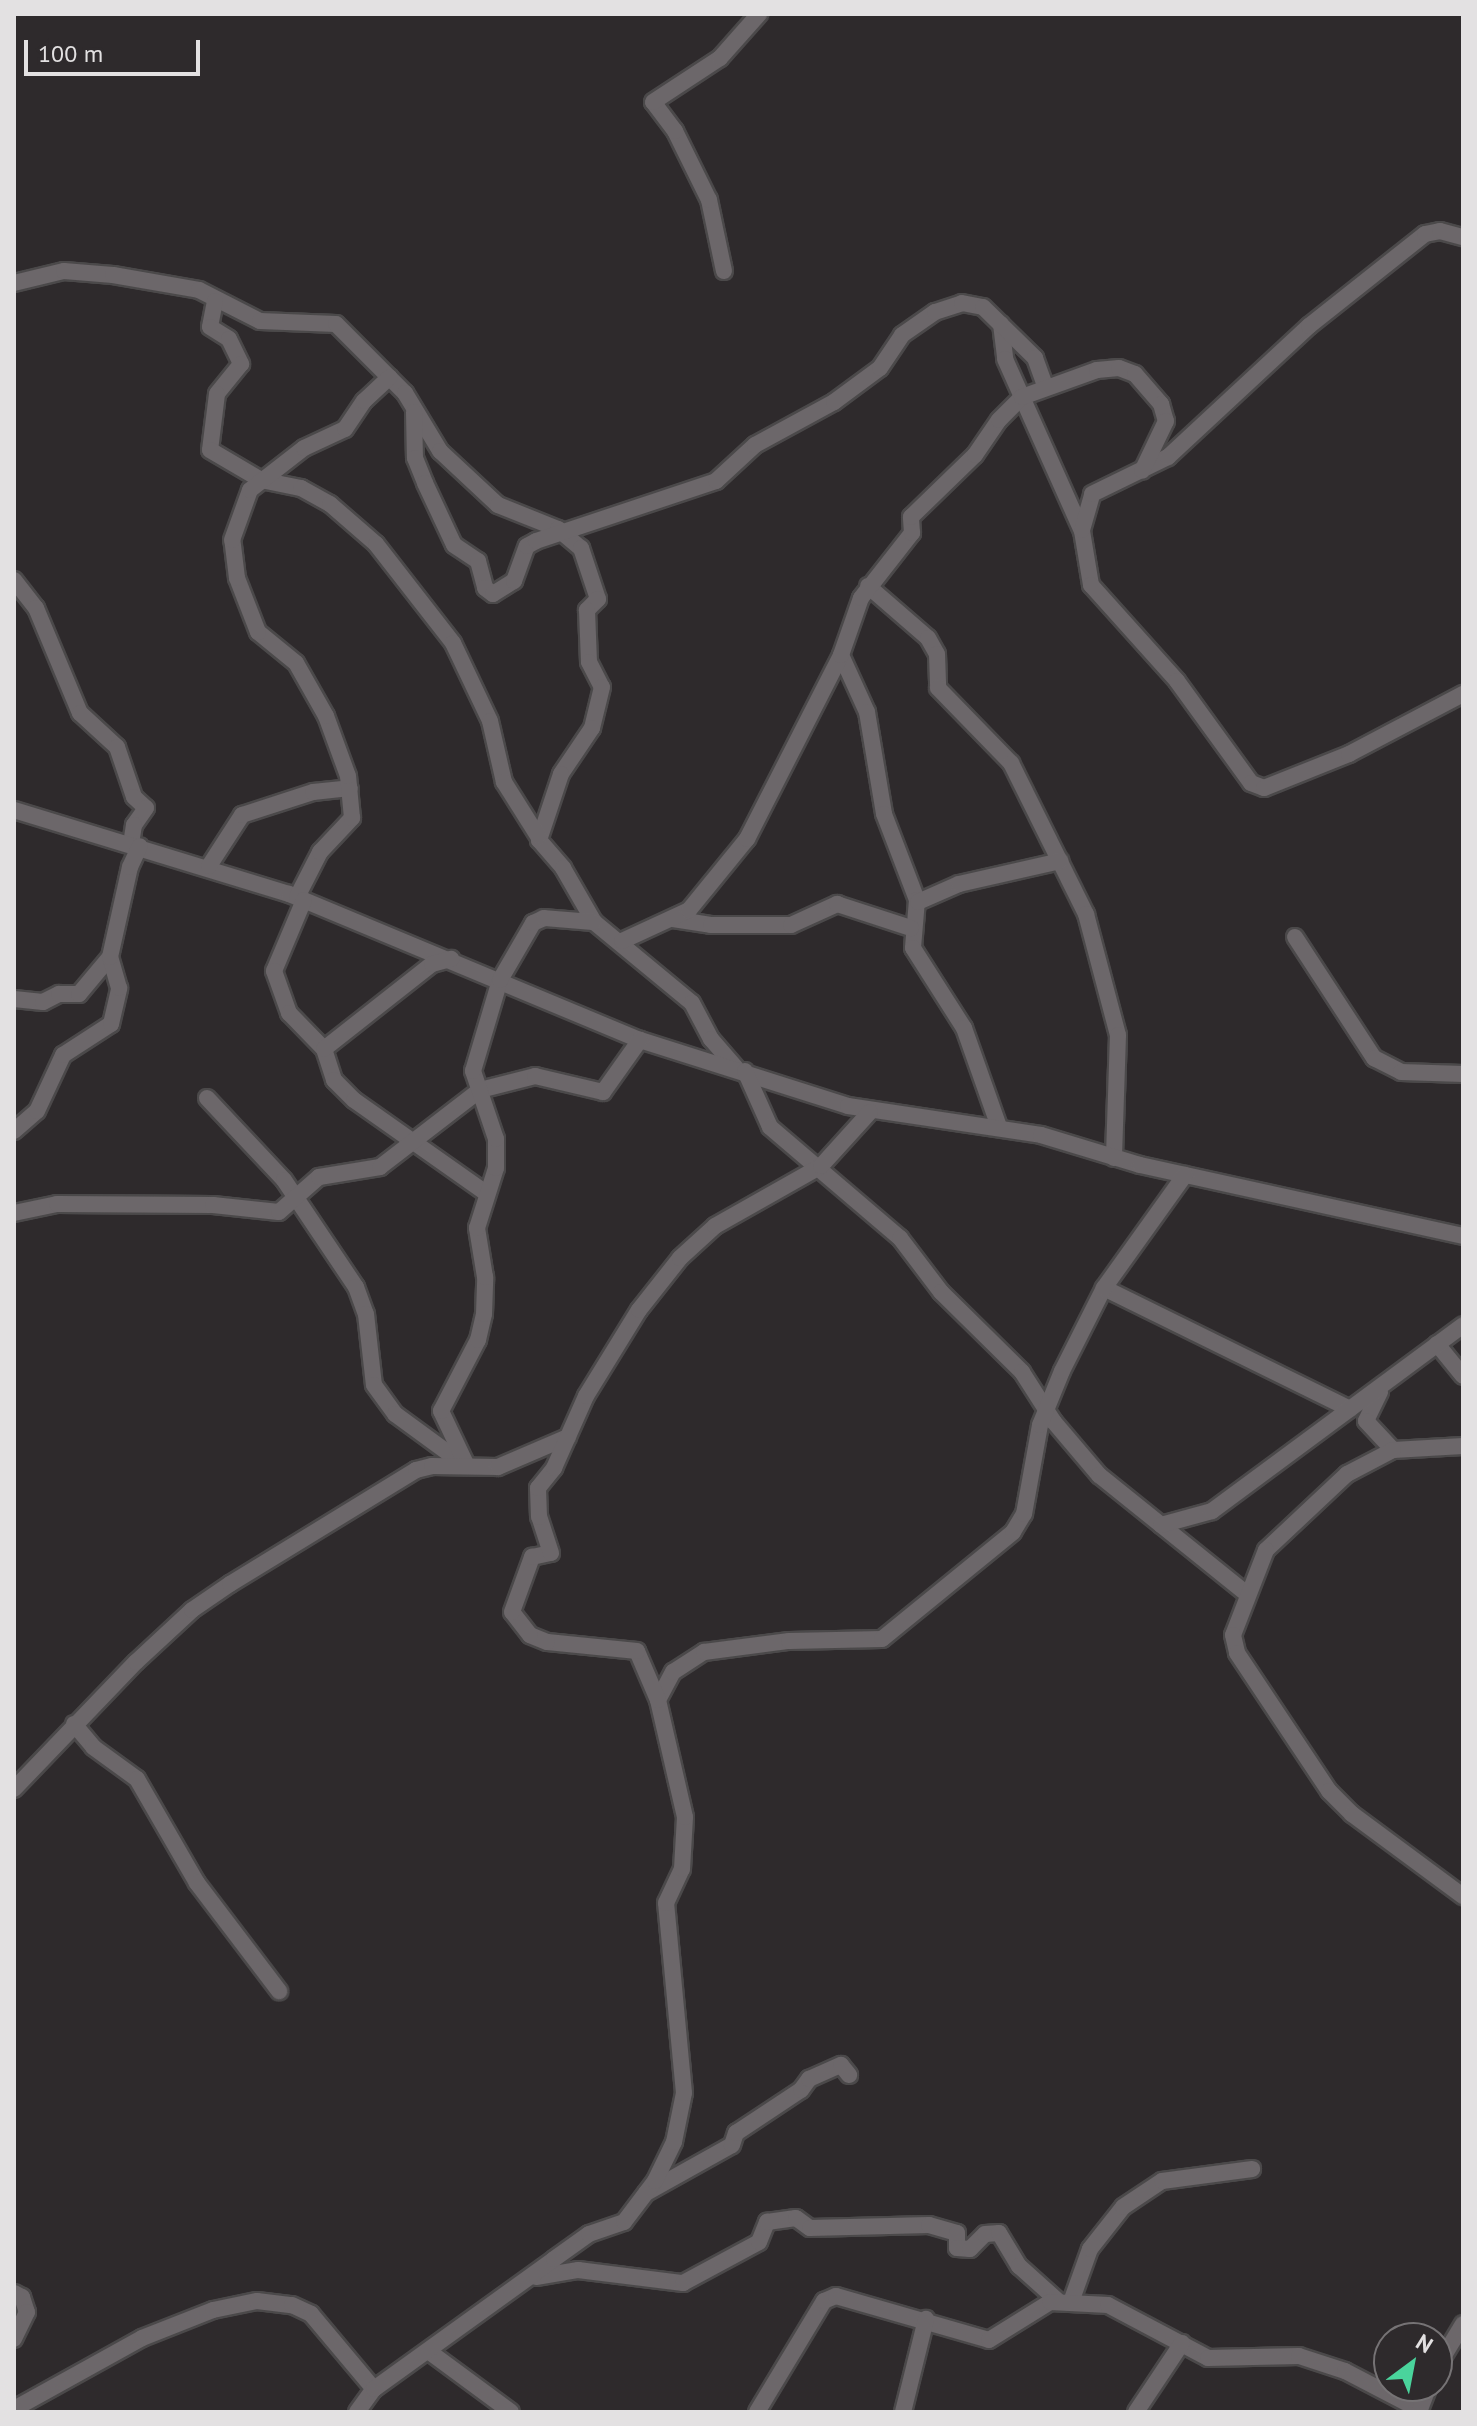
<!DOCTYPE html>
<style>
body{margin:0}
#map{position:relative;width:1477px;height:2426px;overflow:hidden;background:#2e2a2c;font-family:"PT Sans",sans-serif}
div>[style]{position:absolute}
[style*='--x']{left:calc(var(--x)*1px);top:calc(var(--y)*1px);width:calc(var(--w)*1px);rotate:calc(var(--a)*1deg)}
.roads{filter:drop-shadow(2px 0 #4b494a) drop-shadow(-2px 0 #4b494a) drop-shadow(0 2px #4b494a) drop-shadow(0 -2px #4b494a)}
.minor>*{height:16px;margin:-8px;padding:0 8px;transform-origin:8px;border-radius:8px;background:#6c676a}
span{translate:-50% -50%;white-space:nowrap;text-align:center;line-height:1.15;-webkit-text-stroke:8px #2e2a2c;paint-order:stroke}
.frame{position:absolute;inset:0;border:16px solid #e3e1e2;pointer-events:none}
.north{position:absolute;left:1373px;top:2322px;width:80px;height:80px;box-sizing:border-box;background:#2e2a2c;border:2px solid #767375;border-radius:50%;rotate:32deg;font-size:22px;font-weight:700;line-height:32px;text-align:center;color:#e3e1e2}
.north::after{content:'';display:block;margin:auto;width:28px;height:36px;background:#4ad49c;clip-path:polygon(50% 0,100% 100%,50% 72%,0 100%)}
.scale{position:absolute;left:24px;top:40px;width:176px;height:36px;box-sizing:border-box;border:4px solid #e3e1e2;border-top:0;padding-left:10px;font-size:24px;line-height:28px;white-space:nowrap;color:#e3e1e2;-webkit-text-stroke:6px #2e2a2c;paint-order:stroke}
</style>
<div id="map">
<div class="roads">
<div class="minor">
<i style="--x:724;--y:271;--w:73;--a:-101.9"></i>
<i style="--x:709;--y:200;--w:77;--a:-116.2"></i>
<i style="--x:675;--y:131;--w:36;--a:-127"></i>
<i style="--x:653;--y:102;--w:80;--a:-33.3"></i>
<i style="--x:720;--y:58;--w:59;--a:-48.4"></i>
<i style="--x:14;--y:283;--w:51;--a:-13.5"></i>
<i style="--x:64;--y:271;--w:49;--a:4.7"></i>
<i style="--x:113;--y:275;--w:87;--a:9.9"></i>
<i style="--x:199;--y:290;--w:68;--a:26.9"></i>
<i style="--x:260;--y:321;--w:76;--a:2.3"></i>
<i style="--x:336;--y:324;--w:98;--a:45"></i>
<i style="--x:405;--y:393;--w:68;--a:58.9"></i>
<i style="--x:440;--y:451;--w:79;--a:43"></i>
<i style="--x:498;--y:505;--w:65;--a:21.8"></i>
<i style="--x:558;--y:529;--w:30;--a:40"></i>
<i style="--x:581;--y:548;--w:54;--a:71.6"></i>
<i style="--x:598;--y:599;--w:16;--a:135"></i>
<i style="--x:587;--y:610;--w:52;--a:87.8"></i>
<i style="--x:589;--y:662;--w:28;--a:63"></i>
<i style="--x:602;--y:687;--w:42;--a:103.7"></i>
<i style="--x:592;--y:728;--w:55;--a:124"></i>
<i style="--x:561;--y:774;--w:70;--a:108.4"></i>
<i style="--x:539;--y:840;--w:37;--a:49"></i>
<i style="--x:563;--y:868;--w:62;--a:60.1"></i>
<i style="--x:594;--y:922;--w:127;--a:39.6"></i>
<i style="--x:692;--y:1003;--w:41;--a:62.2"></i>
<i style="--x:711;--y:1039;--w:38;--a:49"></i>
<i style="--x:215;--y:301;--w:26;--a:101"></i>
<i style="--x:210;--y:327;--w:22;--a:32"></i>
<i style="--x:229;--y:339;--w:28;--a:64"></i>
<i style="--x:241;--y:364;--w:38;--a:129"></i>
<i style="--x:217;--y:394;--w:56;--a:97.1"></i>
<i style="--x:210;--y:450;--w:59;--a:30.5"></i>
<i style="--x:261;--y:480;--w:41;--a:11.3"></i>
<i style="--x:301;--y:488;--w:33;--a:29"></i>
<i style="--x:330;--y:504;--w:61;--a:41"></i>
<i style="--x:376;--y:544;--w:125;--a:52.1"></i>
<i style="--x:453;--y:643;--w:86;--a:64.6"></i>
<i style="--x:490;--y:721;--w:63;--a:77.1"></i>
<i style="--x:504;--y:782;--w:64;--a:57.8"></i>
<i style="--x:1001;--y:324;--w:35;--a:83"></i>
<i style="--x:1005;--y:359;--w:188;--a:65.9"></i>
<i style="--x:1082;--y:531;--w:55;--a:80.5"></i>
<i style="--x:1091;--y:585;--w:129;--a:48.1"></i>
<i style="--x:1177;--y:681;--w:126;--a:54"></i>
<i style="--x:1251;--y:783;--w:14;--a:21"></i>
<i style="--x:1264;--y:788;--w:92;--a:-21.8"></i>
<i style="--x:1349;--y:754;--w:129;--a:-27.8"></i>
<i style="--x:414;--y:412;--w:46;--a:88.8"></i>
<i style="--x:415;--y:458;--w:27;--a:68"></i>
<i style="--x:425;--y:483;--w:68;--a:64.9"></i>
<i style="--x:454;--y:545;--w:29;--a:34"></i>
<i style="--x:478;--y:561;--w:28;--a:75"></i>
<i style="--x:485;--y:588;--w:10;--a:37"></i>
<i style="--x:493;--y:594;--w:25;--a:-32"></i>
<i style="--x:514;--y:581;--w:37;--a:-70"></i>
<i style="--x:527;--y:546;--w:10;--a:-29"></i>
<i style="--x:536;--y:541;--w:190;--a:-18.4"></i>
<i style="--x:716;--y:481;--w:53;--a:-42.7"></i>
<i style="--x:755;--y:445;--w:90;--a:-28.6"></i>
<i style="--x:834;--y:402;--w:57;--a:-36.5"></i>
<i style="--x:880;--y:368;--w:40;--a:-56"></i>
<i style="--x:902;--y:335;--w:40;--a:-34.9"></i>
<i style="--x:935;--y:312;--w:28;--a:-18"></i>
<i style="--x:962;--y:303;--w:21;--a:11"></i>
<i style="--x:983;--y:307;--w:73;--a:44.4"></i>
<i style="--x:1035;--y:358;--w:30;--a:70"></i>
<i style="--x:1082;--y:530;--w:37;--a:-74"></i>
<i style="--x:1092;--y:494;--w:85;--a:-26"></i>
<i style="--x:1168;--y:457;--w:192;--a:-42.9"></i>
<i style="--x:1309;--y:326;--w:148;--a:-38.4"></i>
<i style="--x:1425;--y:234;--w:15;--a:-11"></i>
<i style="--x:1440;--y:231;--w:24;--a:15"></i>
<i style="--x:14;--y:580;--w:36;--a:52"></i>
<i style="--x:36;--y:608;--w:114;--a:67.3"></i>
<i style="--x:80;--y:713;--w:50;--a:42.6"></i>
<i style="--x:117;--y:747;--w:53;--a:71.2"></i>
<i style="--x:134;--y:797;--w:16;--a:43"></i>
<i style="--x:146;--y:808;--w:21;--a:125"></i>
<i style="--x:134;--y:825;--w:18;--a:99"></i>
<i style="--x:868;--y:586;--w:79;--a:40.9"></i>
<i style="--x:928;--y:638;--w:18;--a:61"></i>
<i style="--x:937;--y:654;--w:34;--a:88"></i>
<i style="--x:938;--y:688;--w:105;--a:45.8"></i>
<i style="--x:1011;--y:763;--w:169;--a:63.6"></i>
<i style="--x:1086;--y:914;--w:125;--a:75.2"></i>
<i style="--x:1118;--y:1035;--w:123;--a:91.9"></i>
<i style="--x:841;--y:655;--w:63;--a:65.5"></i>
<i style="--x:867;--y:712;--w:103;--a:80.5"></i>
<i style="--x:884;--y:814;--w:92;--a:69"></i>
<i style="--x:917;--y:900;--w:48;--a:94.8"></i>
<i style="--x:913;--y:948;--w:95;--a:57.5"></i>
<i style="--x:964;--y:1028;--w:105;--a:70.5"></i>
<i style="--x:14;--y:810;--w:288;--a:17"></i>
<i style="--x:289;--y:894;--w:380;--a:22.6"></i>
<i style="--x:640;--y:1040;--w:218;--a:17.6"></i>
<i style="--x:848;--y:1106;--w:195;--a:8.5"></i>
<i style="--x:1041;--y:1135;--w:103;--a:16.9"></i>
<i style="--x:1140;--y:1165;--w:331;--a:12.4"></i>
<i style="--x:209;--y:866;--w:61;--a:-57.1"></i>
<i style="--x:242;--y:815;--w:75;--a:-17.9"></i>
<i style="--x:313;--y:792;--w:37;--a:-6"></i>
<i style="--x:297;--y:897;--w:51;--a:-62.9"></i>
<i style="--x:320;--y:852;--w:47;--a:-46.7"></i>
<i style="--x:352;--y:818;--w:42;--a:-95.4"></i>
<i style="--x:348;--y:776;--w:64;--a:-110.1"></i>
<i style="--x:326;--y:716;--w:61;--a:-119.5"></i>
<i style="--x:296;--y:663;--w:49;--a:-140.8"></i>
<i style="--x:258;--y:632;--w:58;--a:-111.3"></i>
<i style="--x:237;--y:578;--w:38;--a:-97"></i>
<i style="--x:232;--y:540;--w:53;--a:-70.2"></i>
<i style="--x:250;--y:490;--w:68;--a:-37.9"></i>
<i style="--x:304;--y:448;--w:45;--a:-24.9"></i>
<i style="--x:345;--y:429;--w:34;--a:-56"></i>
<i style="--x:364;--y:401;--w:35;--a:-43"></i>
<i style="--x:304;--y:900;--w:77;--a:112.9"></i>
<i style="--x:274;--y:971;--w:45;--a:70.3"></i>
<i style="--x:289;--y:1013;--w:50;--a:45.8"></i>
<i style="--x:324;--y:1049;--w:33;--a:72"></i>
<i style="--x:334;--y:1080;--w:28;--a:45"></i>
<i style="--x:354;--y:1100;--w:161;--a:35.2"></i>
<i style="--x:918;--y:902;--w:45;--a:-23.7"></i>
<i style="--x:959;--y:884;--w:104;--a:-12.8"></i>
<i style="--x:673;--y:919;--w:38;--a:9"></i>
<i style="--x:711;--y:925;--w:80;--a:0"></i>
<i style="--x:791;--y:925;--w:51;--a:-24.5"></i>
<i style="--x:837;--y:904;--w:78;--a:18"></i>
<i style="--x:1295;--y:937;--w:145;--a:56.9"></i>
<i style="--x:1374;--y:1058;--w:30;--a:27"></i>
<i style="--x:1401;--y:1072;--w:62;--a:1.8"></i>
<i style="--x:622;--y:941;--w:74;--a:-24.8"></i>
<i style="--x:689;--y:910;--w:92;--a:-50.8"></i>
<i style="--x:747;--y:839;--w:207;--a:-62.9"></i>
<i style="--x:841;--y:655;--w:60;--a:-70.7"></i>
<i style="--x:861;--y:598;--w:83;--a:-51.9"></i>
<i style="--x:912;--y:533;--w:16;--a:-94"></i>
<i style="--x:911;--y:517;--w:89;--a:-44.1"></i>
<i style="--x:975;--y:455;--w:42;--a:-55.6"></i>
<i style="--x:999;--y:420;--w:33;--a:-45"></i>
<i style="--x:1022;--y:397;--w:80;--a:-19.8"></i>
<i style="--x:1097;--y:370;--w:22;--a:-5"></i>
<i style="--x:1119;--y:368;--w:17;--a:21"></i>
<i style="--x:1135;--y:374;--w:40;--a:49"></i>
<i style="--x:1161;--y:404;--w:18;--a:74"></i>
<i style="--x:1166;--y:421;--w:55;--a:115.6"></i>
<i style="--x:14;--y:999;--w:29;--a:6"></i>
<i style="--x:43;--y:1002;--w:18;--a:-27"></i>
<i style="--x:59;--y:994;--w:20;--a:0"></i>
<i style="--x:79;--y:994;--w:48;--a:-50"></i>
<i style="--x:324;--y:1049;--w:137;--a:-38.2"></i>
<i style="--x:432;--y:964;--w:20;--a:-15"></i>
<i style="--x:745;--y:1071;--w:61;--a:65.9"></i>
<i style="--x:770;--y:1127;--w:171;--a:40.5"></i>
<i style="--x:900;--y:1238;--w:68;--a:52.8"></i>
<i style="--x:941;--y:1292;--w:114;--a:44.6"></i>
<i style="--x:1022;--y:1372;--w:59;--a:57.4"></i>
<i style="--x:1054;--y:1422;--w:70;--a:49.7"></i>
<i style="--x:1099;--y:1475;--w:189;--a:38.8"></i>
<i style="--x:207;--y:1098;--w:112;--a:46.8"></i>
<i style="--x:284;--y:1180;--w:129;--a:56.1"></i>
<i style="--x:356;--y:1287;--w:29;--a:70"></i>
<i style="--x:366;--y:1314;--w:71;--a:83.6"></i>
<i style="--x:374;--y:1385;--w:36;--a:54"></i>
<i style="--x:395;--y:1414;--w:83;--a:36.2"></i>
<i style="--x:14;--y:1131;--w:30;--a:-41"></i>
<i style="--x:37;--y:1111;--w:62;--a:-65.1"></i>
<i style="--x:63;--y:1055;--w:57;--a:-32.9"></i>
<i style="--x:111;--y:1024;--w:37;--a:-77"></i>
<i style="--x:119;--y:988;--w:32;--a:-106"></i>
<i style="--x:110;--y:957;--w:92;--a:-77.5"></i>
<i style="--x:130;--y:867;--w:23;--a:-65"></i>
<i style="--x:14;--y:1213;--w:44;--a:-11.8"></i>
<i style="--x:57;--y:1204;--w:156;--a:0.4"></i>
<i style="--x:213;--y:1205;--w:66;--a:6.1"></i>
<i style="--x:279;--y:1212;--w:53;--a:-41.2"></i>
<i style="--x:319;--y:1177;--w:62;--a:-9.3"></i>
<i style="--x:380;--y:1167;--w:126;--a:-37.6"></i>
<i style="--x:480;--y:1090;--w:57;--a:-14.3"></i>
<i style="--x:535;--y:1076;--w:70;--a:13.2"></i>
<i style="--x:603;--y:1092;--w:64;--a:-54.6"></i>
<i style="--x:1104;--y:1288;--w:274;--a:26.2"></i>
<i style="--x:1437;--y:1344;--w:41;--a:50.9"></i>
<i style="--x:1380;--y:1392;--w:32;--a:116"></i>
<i style="--x:1366;--y:1421;--w:40;--a:47"></i>
<i style="--x:1463;--y:1446;--w:70;--a:176.7"></i>
<i style="--x:1393;--y:1450;--w:52;--a:152.4"></i>
<i style="--x:1347;--y:1474;--w:111;--a:136.8"></i>
<i style="--x:1266;--y:1550;--w:91;--a:111.2"></i>
<i style="--x:1233;--y:1635;--w:18;--a:77"></i>
<i style="--x:1237;--y:1653;--w:166;--a:56.3"></i>
<i style="--x:1329;--y:1791;--w:33;--a:45"></i>
<i style="--x:1352;--y:1814;--w:138;--a:36.5"></i>
<i style="--x:467;--y:1466;--w:61;--a:-115.3"></i>
<i style="--x:441;--y:1411;--w:80;--a:-62.5"></i>
<i style="--x:478;--y:1340;--w:27;--a:-77"></i>
<i style="--x:484;--y:1314;--w:37;--a:-88"></i>
<i style="--x:485;--y:1277;--w:50;--a:-99.3"></i>
<i style="--x:477;--y:1228;--w:63;--a:-72.4"></i>
<i style="--x:496;--y:1168;--w:29;--a:-90"></i>
<i style="--x:496;--y:1139;--w:72;--a:-108.7"></i>
<i style="--x:473;--y:1071;--w:95;--a:-73.5"></i>
<i style="--x:500;--y:980;--w:66;--a:-59.9"></i>
<i style="--x:533;--y:923;--w:12;--a:-24"></i>
<i style="--x:544;--y:918;--w:50;--a:4.6"></i>
<i style="--x:1161;--y:1525;--w:53;--a:-15.4"></i>
<i style="--x:1212;--y:1511;--w:312;--a:-36.5"></i>
<i style="--x:658;--y:1700;--w:32;--a:-62"></i>
<i style="--x:673;--y:1672;--w:37;--a:-33"></i>
<i style="--x:704;--y:1652;--w:86;--a:-7.4"></i>
<i style="--x:789;--y:1641;--w:93;--a:-1.2"></i>
<i style="--x:882;--y:1639;--w:169;--a:-39.2"></i>
<i style="--x:1013;--y:1532;--w:21;--a:-59"></i>
<i style="--x:1024;--y:1514;--w:90;--a:-79.8"></i>
<i style="--x:1040;--y:1425;--w:58;--a:-67.8"></i>
<i style="--x:1062;--y:1371;--w:93;--a:-63.2"></i>
<i style="--x:1104;--y:1288;--w:139;--a:-54.4"></i>
<i style="--x:74;--y:1724;--w:30;--a:50"></i>
<i style="--x:93;--y:1747;--w:54;--a:36"></i>
<i style="--x:137;--y:1779;--w:120;--a:60"></i>
<i style="--x:197;--y:1883;--w:136;--a:52.8"></i>
<i style="--x:14;--y:1789;--w:176;--a:-46.2"></i>
<i style="--x:136;--y:1662;--w:76;--a:-42.9"></i>
<i style="--x:192;--y:1610;--w:46;--a:-34.4"></i>
<i style="--x:230;--y:1584;--w:218;--a:-31.5"></i>
<i style="--x:416;--y:1470;--w:16;--a:-14"></i>
<i style="--x:432;--y:1466;--w:66;--a:0.9"></i>
<i style="--x:498;--y:1467;--w:76;--a:-23.2"></i>
<i style="--x:646;--y:2193;--w:98;--a:-29.2"></i>
<i style="--x:732;--y:2145;--w:13;--a:-72"></i>
<i style="--x:736;--y:2133;--w:78;--a:-33.5"></i>
<i style="--x:801;--y:2090;--w:14;--a:-54"></i>
<i style="--x:809;--y:2079;--w:35;--a:-24"></i>
<i style="--x:841;--y:2065;--w:13;--a:51"></i>
<i style="--x:536;--y:2277;--w:43;--a:-9.5"></i>
<i style="--x:578;--y:2270;--w:106;--a:7.1"></i>
<i style="--x:683;--y:2283;--w:86;--a:-28.3"></i>
<i style="--x:759;--y:2242;--w:22;--a:-68"></i>
<i style="--x:767;--y:2222;--w:29;--a:-8"></i>
<i style="--x:796;--y:2218;--w:17;--a:36"></i>
<i style="--x:810;--y:2228;--w:119;--a:-1.4"></i>
<i style="--x:929;--y:2225;--w:29;--a:16"></i>
<i style="--x:957;--y:2233;--w:15;--a:90"></i>
<i style="--x:957;--y:2248;--w:13;--a:4"></i>
<i style="--x:970;--y:2249;--w:21;--a:-45"></i>
<i style="--x:985;--y:2234;--w:14;--a:-4"></i>
<i style="--x:999;--y:2233;--w:39;--a:59"></i>
<i style="--x:1019;--y:2266;--w:52;--a:41.9"></i>
<i style="--x:14;--y:2293;--w:9;--a:27"></i>
<i style="--x:22;--y:2297;--w:16;--a:72"></i>
<i style="--x:27;--y:2312;--w:30;--a:116"></i>
<i style="--x:1071;--y:2302;--w:56;--a:-70.3"></i>
<i style="--x:1090;--y:2249;--w:53;--a:-51.8"></i>
<i style="--x:1123;--y:2207;--w:47;--a:-33.7"></i>
<i style="--x:1162;--y:2181;--w:91;--a:-7.6"></i>
<i style="--x:431;--y:2353;--w:99;--a:36.4"></i>
<i style="--x:1437;--y:2367;--w:50;--a:-58.8"></i>
<i style="--x:14;--y:2409;--w:146;--a:-29"></i>
<i style="--x:142;--y:2338;--w:76;--a:-21.5"></i>
<i style="--x:213;--y:2310;--w:45;--a:-11.6"></i>
<i style="--x:257;--y:2301;--w:35;--a:7"></i>
<i style="--x:292;--y:2305;--w:21;--a:25"></i>
<i style="--x:311;--y:2314;--w:98;--a:50"></i>
<i style="--x:357;--y:2412;--w:29;--a:-54"></i>
<i style="--x:374;--y:2389;--w:222;--a:-35.8"></i>
<i style="--x:554;--y:2259;--w:43;--a:-35.5"></i>
<i style="--x:589;--y:2234;--w:37;--a:-19"></i>
<i style="--x:624;--y:2222;--w:51;--a:-52.9"></i>
<i style="--x:655;--y:2181;--w:43;--a:-64"></i>
<i style="--x:674;--y:2142;--w:50;--a:-78.5"></i>
<i style="--x:684;--y:2093;--w:191;--a:-95.4"></i>
<i style="--x:666;--y:1903;--w:38;--a:-65"></i>
<i style="--x:682;--y:1869;--w:52;--a:-86.7"></i>
<i style="--x:685;--y:1817;--w:120;--a:-103"></i>
<i style="--x:658;--y:1700;--w:53;--a:-113.2"></i>
<i style="--x:637;--y:1651;--w:90;--a:-174.3"></i>
<i style="--x:547;--y:1642;--w:18;--a:-158"></i>
<i style="--x:530;--y:1635;--w:29;--a:-128"></i>
<i style="--x:512;--y:1612;--w:59;--a:-70"></i>
<i style="--x:532;--y:1557;--w:19;--a:-12"></i>
<i style="--x:551;--y:1553;--w:38;--a:-108"></i>
<i style="--x:539;--y:1517;--w:29;--a:-92"></i>
<i style="--x:538;--y:1488;--w:26;--a:-51"></i>
<i style="--x:554;--y:1468;--w:79;--a:-66"></i>
<i style="--x:586;--y:1396;--w:101;--a:-58.4"></i>
<i style="--x:639;--y:1310;--w:66;--a:-51.7"></i>
<i style="--x:680;--y:1258;--w:47;--a:-42.4"></i>
<i style="--x:715;--y:1226;--w:122;--a:-29.5"></i>
<i style="--x:821;--y:1166;--w:73;--a:-47.8"></i>
<i style="--x:757;--y:2412;--w:130;--a:-58.9"></i>
<i style="--x:824;--y:2301;--w:13;--a:-23"></i>
<i style="--x:836;--y:2296;--w:159;--a:16"></i>
<i style="--x:989;--y:2340;--w:72;--a:-31.9"></i>
<i style="--x:1050;--y:2302;--w:58;--a:3"></i>
<i style="--x:1108;--y:2305;--w:113;--a:27.9"></i>
<i style="--x:1208;--y:2358;--w:91;--a:-1.3"></i>
<i style="--x:1299;--y:2356;--w:48;--a:18.1"></i>
<i style="--x:1345;--y:2371;--w:85;--a:27.5"></i>
<i style="--x:903;--y:2412;--w:96;--a:-76.1"></i>
<i style="--x:1136;--y:2412;--w:83;--a:-56.3"></i>
<i style="--x:1419;--y:2412;--w:28;--a:-69"></i>
</div>
</div>
<div class="frame"></div>
<div class="north">N</div>
<div class="scale">100 m</div>
</div>
